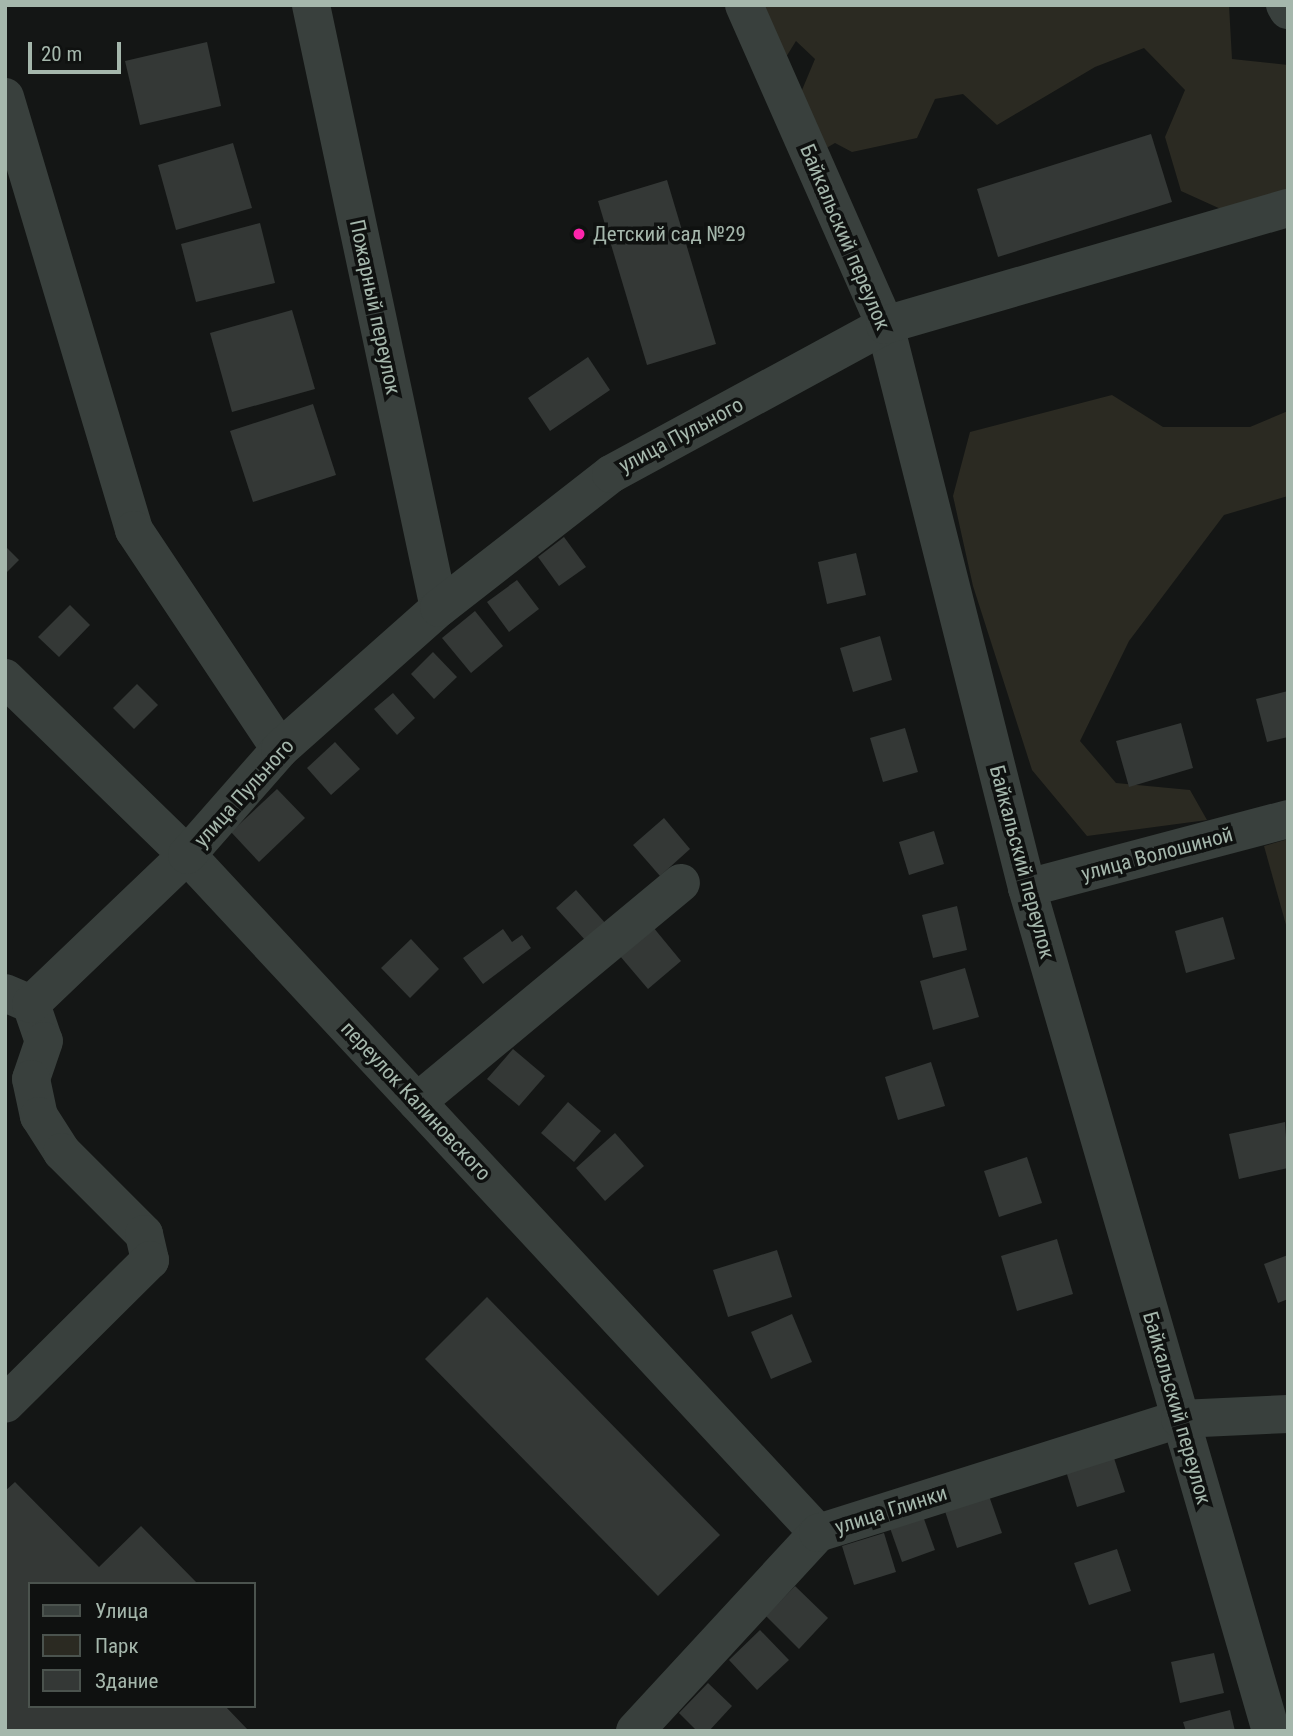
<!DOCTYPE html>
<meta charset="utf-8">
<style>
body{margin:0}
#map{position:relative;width:1293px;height:1736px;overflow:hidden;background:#141615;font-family:"Roboto Condensed",sans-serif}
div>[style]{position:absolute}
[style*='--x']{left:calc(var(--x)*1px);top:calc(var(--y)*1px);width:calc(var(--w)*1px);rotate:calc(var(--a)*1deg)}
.green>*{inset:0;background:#2b2a22}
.building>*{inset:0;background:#343836}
.minor>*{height:38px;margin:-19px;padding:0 19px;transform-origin:19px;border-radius:19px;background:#39403d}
.dots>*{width:19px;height:19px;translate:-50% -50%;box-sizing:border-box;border:4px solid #0f1110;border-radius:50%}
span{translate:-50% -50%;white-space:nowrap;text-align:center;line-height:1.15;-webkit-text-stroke:7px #0f1110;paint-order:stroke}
.poi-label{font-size:21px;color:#a5b7ac}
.left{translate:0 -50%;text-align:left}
.street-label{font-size:21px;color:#a5b7ac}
.frame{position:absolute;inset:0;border:7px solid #a5b7ac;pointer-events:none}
.legend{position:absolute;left:28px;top:1582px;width:228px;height:126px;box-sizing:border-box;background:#0f1110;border:2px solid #4b534e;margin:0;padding:9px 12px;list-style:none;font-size:21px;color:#a5b7ac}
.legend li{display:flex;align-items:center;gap:14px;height:35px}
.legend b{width:35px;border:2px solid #4b534e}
.scale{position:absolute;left:28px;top:42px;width:93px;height:32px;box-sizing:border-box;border:4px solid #a5b7ac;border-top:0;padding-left:9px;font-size:21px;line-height:24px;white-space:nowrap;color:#a5b7ac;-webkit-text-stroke:5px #0f1110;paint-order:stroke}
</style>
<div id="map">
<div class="green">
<i style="clip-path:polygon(752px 5px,1229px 5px,1232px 59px,1288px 65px,1288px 196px,1234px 215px,1181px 191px,1165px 137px,1185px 90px,1144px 48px,1095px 67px,997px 125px,963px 94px,935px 99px,917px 138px,852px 152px,835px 143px,809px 158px,789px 121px,815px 59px,796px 41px,778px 70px)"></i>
<i style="clip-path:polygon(1112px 395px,1163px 427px,1250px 427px,1288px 411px,1288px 496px,1224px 515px,1129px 641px,1080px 741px,1116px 783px,1190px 790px,1207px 820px,1087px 836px,1032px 770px,973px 586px,953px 496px,970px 432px)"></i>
<i style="clip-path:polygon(1288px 839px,1288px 932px,1264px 846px)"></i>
</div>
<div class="building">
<i style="clip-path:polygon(207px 42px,221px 106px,140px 125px,125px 61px)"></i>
<i style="clip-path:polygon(1151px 134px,1172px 202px,998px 257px,977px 189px)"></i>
<i style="clip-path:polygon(233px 143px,252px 208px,176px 230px,158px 165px)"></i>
<i style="clip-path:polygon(667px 180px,716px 344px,647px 365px,598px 201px)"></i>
<i style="clip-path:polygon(260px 223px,275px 283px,196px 302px,181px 244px)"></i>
<i style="clip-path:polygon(292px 310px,315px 389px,232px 412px,210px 333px)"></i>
<i style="clip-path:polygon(588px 357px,610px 390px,550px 431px,528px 398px)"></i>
<i style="clip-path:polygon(313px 404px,336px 475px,253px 502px,230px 431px)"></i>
<i style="clip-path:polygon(564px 537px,586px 567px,559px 586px,538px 557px)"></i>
<i style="clip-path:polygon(5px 546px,19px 560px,5px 574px)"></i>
<i style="clip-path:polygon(856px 553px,866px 595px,827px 604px,818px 562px)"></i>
<i style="clip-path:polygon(517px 580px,539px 609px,509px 632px,487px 602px)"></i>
<i style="clip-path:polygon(70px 605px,90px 625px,59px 657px,38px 637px)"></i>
<i style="clip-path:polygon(475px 611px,503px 646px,471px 673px,442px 638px)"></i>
<i style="clip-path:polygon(880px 636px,892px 680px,853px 692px,840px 648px)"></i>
<i style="clip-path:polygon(433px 652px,457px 677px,434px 699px,411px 674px)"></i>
<i style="clip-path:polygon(137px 684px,158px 705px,134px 729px,113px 708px)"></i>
<i style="clip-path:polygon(1288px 691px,1288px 737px,1267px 742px,1256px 699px)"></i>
<i style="clip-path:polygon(393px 693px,415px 718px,397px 735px,374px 709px)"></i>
<i style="clip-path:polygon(1181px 723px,1193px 768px,1129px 787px,1116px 741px)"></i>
<i style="clip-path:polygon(905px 728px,918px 772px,883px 782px,870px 738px)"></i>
<i style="clip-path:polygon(335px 742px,360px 769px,331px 795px,307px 768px)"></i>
<i style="clip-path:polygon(277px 789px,305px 818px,259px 862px,231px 832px)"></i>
<i style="clip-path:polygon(664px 818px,690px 849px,660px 876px,633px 845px)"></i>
<i style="clip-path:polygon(934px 831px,944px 864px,909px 875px,899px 842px)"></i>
<i style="clip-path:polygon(576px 890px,606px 924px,586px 941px,556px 908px)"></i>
<i style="clip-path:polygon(957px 906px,967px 950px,933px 958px,922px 915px)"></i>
<i style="clip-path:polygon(1223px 917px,1235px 959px,1186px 973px,1175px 931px)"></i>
<i style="clip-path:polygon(653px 927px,681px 961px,648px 989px,620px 956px)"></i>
<i style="clip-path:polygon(503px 929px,512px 942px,522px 935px,531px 948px,483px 984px,463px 958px)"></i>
<i style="clip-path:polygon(411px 939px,439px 969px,410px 998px,381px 968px)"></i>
<i style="clip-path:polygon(965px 968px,979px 1017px,933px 1030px,920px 981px)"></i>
<i style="clip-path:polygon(513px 1049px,545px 1076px,519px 1106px,487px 1079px)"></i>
<i style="clip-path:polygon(931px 1062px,945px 1106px,898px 1120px,885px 1077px)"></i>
<i style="clip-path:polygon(568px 1102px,601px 1131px,574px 1162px,541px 1133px)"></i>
<i style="clip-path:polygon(1285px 1122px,1288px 1168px,1239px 1179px,1229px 1134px)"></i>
<i style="clip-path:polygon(615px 1133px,644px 1166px,605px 1201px,576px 1168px)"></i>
<i style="clip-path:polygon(1027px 1157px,1042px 1203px,999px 1217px,984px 1171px)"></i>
<i style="clip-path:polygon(1057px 1239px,1073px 1294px,1017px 1311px,1001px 1256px)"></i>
<i style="clip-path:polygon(777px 1250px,792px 1297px,728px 1317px,713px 1270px)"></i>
<i style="clip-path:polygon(1288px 1255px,1288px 1299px,1278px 1303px,1264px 1264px)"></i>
<i style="clip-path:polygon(487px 1297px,720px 1535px,658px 1596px,425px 1359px)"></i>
<i style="clip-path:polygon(792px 1314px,812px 1362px,771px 1379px,751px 1332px)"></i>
<i style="clip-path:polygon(1113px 1455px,1125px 1492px,1077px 1507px,1066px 1471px)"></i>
<i style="clip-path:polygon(15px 1482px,99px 1567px,141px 1526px,198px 1584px,30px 1584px,30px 1706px,225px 1706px,249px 1731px,5px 1731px,5px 1491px)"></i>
<i style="clip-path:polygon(988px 1493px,1002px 1533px,957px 1548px,944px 1508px)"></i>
<i style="clip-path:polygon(923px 1516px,935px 1550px,902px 1562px,890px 1528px)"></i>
<i style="clip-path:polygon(884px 1533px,896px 1572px,854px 1585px,842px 1546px)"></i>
<i style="clip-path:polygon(1117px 1549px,1131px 1591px,1089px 1605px,1074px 1563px)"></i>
<i style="clip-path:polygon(795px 1586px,828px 1618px,799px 1649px,766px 1616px)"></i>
<i style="clip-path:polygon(760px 1630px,789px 1660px,757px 1690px,729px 1660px)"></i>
<i style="clip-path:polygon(1214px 1653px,1224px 1693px,1180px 1703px,1171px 1662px)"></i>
<i style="clip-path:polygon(708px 1683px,732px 1706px,709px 1731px,697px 1731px,679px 1713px)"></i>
<i style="clip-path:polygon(1230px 1710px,1235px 1731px,1186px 1731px,1183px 1722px)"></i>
</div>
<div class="minor">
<i style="--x:311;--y:5;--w:616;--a:78.02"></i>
<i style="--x:744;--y:5;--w:350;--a:66.2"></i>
<i style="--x:885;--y:325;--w:581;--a:75.84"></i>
<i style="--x:1027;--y:888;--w:878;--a:73.86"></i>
<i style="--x:1285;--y:5;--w:6;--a:59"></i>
<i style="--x:5;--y:97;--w:452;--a:73.4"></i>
<i style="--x:134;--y:530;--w:263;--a:56.3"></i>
<i style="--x:5;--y:678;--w:254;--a:44.2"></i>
<i style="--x:187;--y:855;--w:926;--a:47.06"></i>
<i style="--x:1027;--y:888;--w:270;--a:-14.8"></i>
<i style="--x:5;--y:993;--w:28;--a:23"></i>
<i style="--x:31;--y:1004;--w:39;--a:71"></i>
<i style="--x:44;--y:1041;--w:40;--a:108.9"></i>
<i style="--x:31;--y:1079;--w:38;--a:78"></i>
<i style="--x:39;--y:1116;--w:43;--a:57.4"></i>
<i style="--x:62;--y:1152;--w:116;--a:45"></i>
<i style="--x:144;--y:1234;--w:27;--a:77"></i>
<i style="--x:150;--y:1260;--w:204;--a:135.2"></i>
<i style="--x:31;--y:1004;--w:216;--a:-43.7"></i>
<i style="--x:187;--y:855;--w:141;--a:-48.7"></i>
<i style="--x:280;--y:749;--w:213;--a:-41.6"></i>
<i style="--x:439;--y:608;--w:218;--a:-37.9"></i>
<i style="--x:611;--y:474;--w:312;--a:-28.5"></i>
<i style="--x:885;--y:325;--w:420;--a:-16.2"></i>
<i style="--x:417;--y:1102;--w:343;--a:-39.7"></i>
<i style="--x:635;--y:1731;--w:270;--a:-47.3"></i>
<i style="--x:818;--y:1533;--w:380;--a:-17.5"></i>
<i style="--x:1180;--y:1419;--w:108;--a:-2.7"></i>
</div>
<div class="dots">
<i style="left:579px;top:234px;background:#fd25ac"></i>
</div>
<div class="poi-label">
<span class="left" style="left:593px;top:234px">Детский сад №29</span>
</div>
<div class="street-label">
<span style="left:845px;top:237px;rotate:67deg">Байкальский переулок</span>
<span style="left:375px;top:307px;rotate:78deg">Пожарный переулок</span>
<span style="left:681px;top:435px;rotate:-28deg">улица Пульного</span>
<span style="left:244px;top:793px;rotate:-48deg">улица Пульного</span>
<span style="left:1157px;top:854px;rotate:-15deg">улица Волошиной</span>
<span style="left:1022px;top:862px;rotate:75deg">Байкальский переулок</span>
<span style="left:416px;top:1101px;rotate:47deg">переулок Калиновского</span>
<span style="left:1177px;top:1408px;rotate:74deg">Байкальский переулок</span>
<span style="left:891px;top:1510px;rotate:-18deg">улица Глинки</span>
</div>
<div class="frame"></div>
<ul class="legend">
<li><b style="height:9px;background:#39403d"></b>Улица</li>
<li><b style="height:19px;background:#2b2a22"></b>Парк</li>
<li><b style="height:19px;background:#343836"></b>Здание</li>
</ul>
<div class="scale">20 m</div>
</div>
